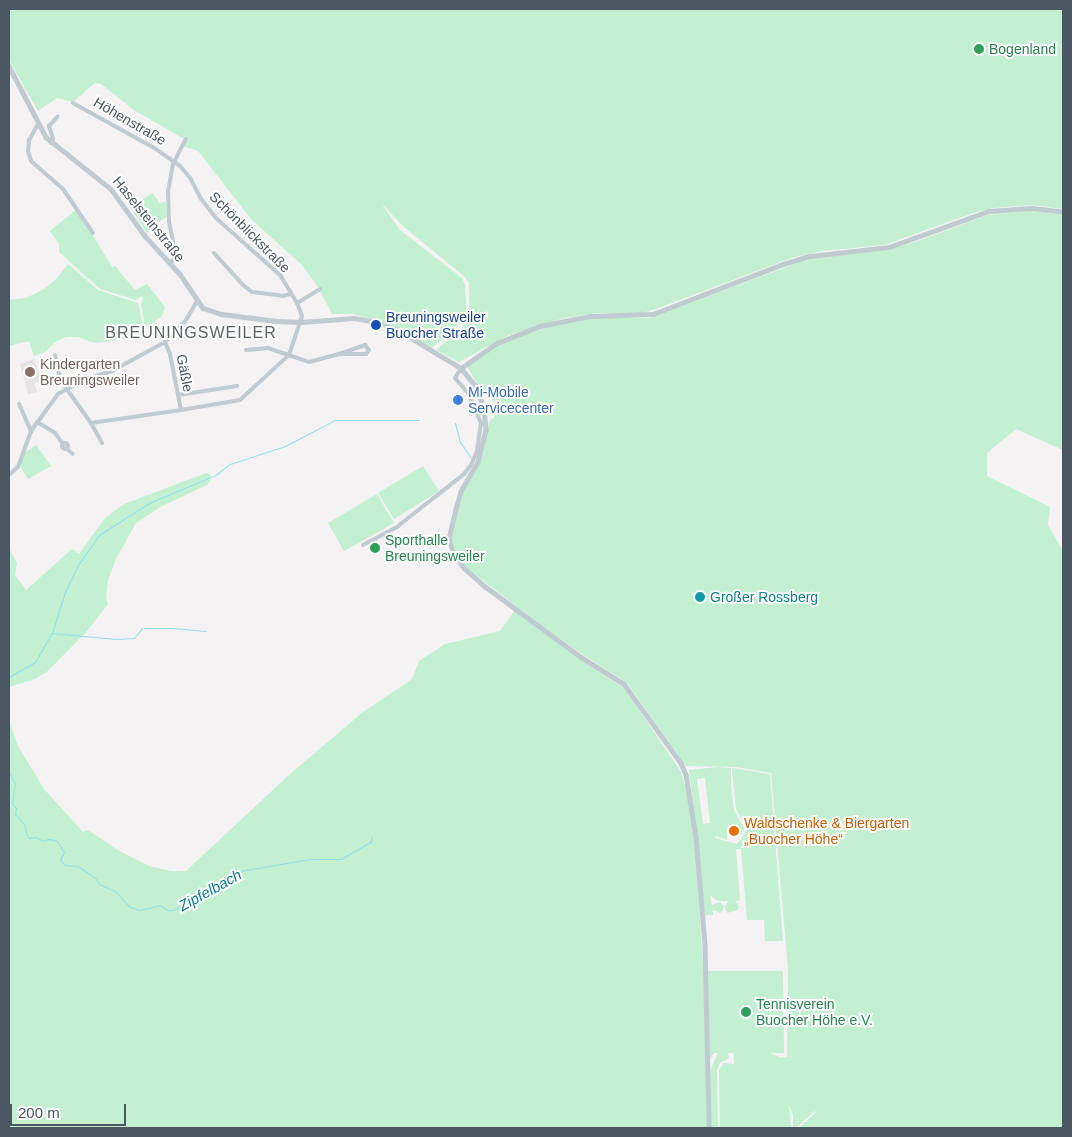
<!DOCTYPE html>
<meta charset="utf-8">
<style>
body{margin:0}
#map{position:relative;width:1072px;height:1137px;overflow:hidden;background:#f4f2f2;font-family:Arial,sans-serif}
div>[style]{position:absolute}
[style*='--x']{left:calc(var(--x)*1px);top:calc(var(--y)*1px);width:calc(var(--w)*1px);rotate:calc(var(--a)*1deg)}
.education>*{inset:0;background:#e5e3e4}
.green>*{inset:0;background:#c2f0d1}
.stream>*{height:1px;margin:-0.5px;padding:0 0.5px;transform-origin:0.5px;border-radius:0.5px;background:#8fe0ed}
.minor>*{height:4px;margin:-2px;padding:0 2px;transform-origin:2px;border-radius:2px;background:#c0cad1}
.minor>.ring{margin:-2px;padding:0;box-sizing:content-box;background:none;border:4px solid #c0cad1;border-radius:50%}
.tertiary>*{height:4.5px;margin:-2.25px;padding:0 2.25px;transform-origin:2.25px;border-radius:2.25px;background:#c0cad1}
.dots>*{width:14px;height:14px;translate:-50% -50%;box-sizing:border-box;border:2px solid #fff;border-radius:50%}
span{translate:-50% -50%;white-space:nowrap;text-align:center;line-height:1.15;-webkit-text-stroke:4px #fff;paint-order:stroke}
.leisure-label{font-size:14px;color:#27864d}
.left{translate:0 -50%;text-align:left}
.street-label{font-size:14px;color:#495760}
.transit-label{font-size:14px;color:#164399}
.education-label{font-size:14px;color:#785e54}
.shop-label{font-size:14px;color:#366cbe}
.culture-label{font-size:14px;color:#0d838f}
.food-label{font-size:14px;color:#c56008}
.water-label{font-size:15px;color:#0d7d90;font-style:italic}
.quarter-label{font-size:16px;color:#5e6367;letter-spacing:1px}
.frame{position:absolute;inset:0;border:10px solid #495760;pointer-events:none}
.scale{position:absolute;left:10px;top:1104px;width:116px;height:22px;box-sizing:border-box;border:2px solid #495760;border-top:0;padding-left:6px;font-size:15px;line-height:18px;white-space:nowrap;color:#495760;-webkit-text-stroke:4px #fff;paint-order:stroke}
</style>
<div id="map">
<div class="education">
<i style="clip-path:polygon(34px 359px,42px 381px,34px 383px,37px 392px,28px 394px,20px 364px)"></i>
</div>
<div class="green">
<i style="clip-path:polygon(9px 9px,1063px 9px,1063px 209px,1032px 205px,993px 208px,973px 213px,884px 245px,822px 251px,794px 257px,656px 309px,642px 313px,597px 313px,564px 318px,509px 335px,459px 362px,436px 350px,466px 324px,470px 317px,469px 283px,464px 276px,404px 227px,381px 203px,400px 230px,462px 278px,465px 285px,467px 318px,432px 348px,389px 324px,354px 314px,332px 314px,318px 287px,302px 265px,252px 220px,198px 151px,182px 146px,184px 139px,134px 110px,101px 84px,95px 83px,73px 102px,57px 98px,38px 111px,9px 60px)"></i>
<i style="clip-path:polygon(153px 193px,160px 204px,165px 201px,167px 217px,156px 223px,157px 226px,147px 233px,130px 207px)"></i>
<i style="clip-path:polygon(77px 209px,112px 267px,115px 266px,135px 290px,147px 284px,165px 307px,162px 316px,145px 328px,141px 305px,143px 298px,141px 296px,136px 300px,100px 289px,59px 252px,59px 244px,50px 231px)"></i>
<i style="clip-path:polygon(1032px 211px,1063px 215px,1063px 450px,1016px 429px,987px 453px,987px 476px,1050px 507px,1048px 525px,1063px 551px,1063px 1128px,799px 1128px,816px 1112px,815px 1111px,796px 1128px,793px 1128px,793px 1115px,789px 1105px,791px 1128px,720px 1128px,719px 1070px,724px 1063px,734px 1064px,734px 1053px,728px 1053px,729px 1058px,720px 1063px,717px 1070px,718px 1128px,711px 1128px,709px 1080px,712px 1066px,718px 1053px,714px 1053px,709px 1060px,708px 971px,783px 971px,784px 1053px,769px 1053px,782px 1058px,787px 1057px,788px 969px,771px 773px,736px 767px,686px 766px,627px 683px,570px 646px,525px 613px,467px 568px,458px 557px,451px 539px,461px 497px,483px 454px,489px 423px,499px 408px,489px 395px,481px 391px,467px 366px,492px 347px,510px 339px,562px 323px,586px 318px,650px 318px,808px 259px,886px 250px,918px 241px,988px 215px)"></i>
<i style="clip-path:polygon(68px 264px,98px 290px,138px 303px,144px 329px,120px 340px,94px 343px,78px 337px,66px 337px,55px 342px,45px 352px,34px 356px,29px 341px,9px 346px,9px 300px,26px 298px,44px 289px,56px 279px)"></i>
<i style="clip-path:polygon(36px 445px,51px 466px,28px 479px,20px 466px,24px 453px)"></i>
<i style="clip-path:polygon(423px 466px,439px 491px,394px 519px,378px 493px)"></i>
<i style="clip-path:polygon(206px 473px,210px 474px,211px 480px,207px 485px,160px 507px,136px 523px,116px 559px,108px 580px,106px 598px,108px 604px,87px 631px,48px 671px,35px 679px,9px 687px,9px 548px,17px 563px,15px 575px,26px 590px,72px 549px,79px 554px,105px 518px,124px 504px)"></i>
<i style="clip-path:polygon(377px 494px,394px 523px,344px 551px,328px 523px)"></i>
<i style="clip-path:polygon(515px 610px,578px 658px,625px 689px,681px 772px,689px 800px,696px 856px,703px 966px,708px 1128px,9px 1128px,9px 721px,18px 746px,44px 789px,83px 832px,88px 830px,116px 849px,149px 866px,171px 871px,186px 871px,290px 774px,363px 712px,412px 679px,419px 661px,445px 644px,500px 631px)"></i>
<i style="clip-path:polygon(evenodd,718px 767px,731px 768px,731px 788px,734px 810px,744px 828px,741px 836px,737px 825px,728px 825px,727px 840px,716px 836px,715px 838px,737px 844px,744px 835px,746px 828px,736px 809px,732px 768px,770px 774px,783px 941px,765px 941px,764px 920px,747px 920px,741px 849px,736px 849px,740px 900px,735px 901px,739px 906px,738px 910px,727px 913px,725px 907px,728px 901px,717px 901px,710px 895px,712px 905px,720px 902px,724px 906px,723px 910px,720px 913px,713px 910px,713px 915px,705px 915px,689px 770px,718px 767px,705px 778px,710px 823px,703px 824px,697px 779px,705px 778px)"></i>
</div>
<div class="stream">
<i style="--x:455;--y:423;--w:20;--a:75"></i>
<i style="--x:460;--y:442;--w:19;--a:55"></i>
<i style="--x:214;--y:476;--w:20;--a:-37"></i>
<i style="--x:230;--y:464;--w:58;--a:-18.1"></i>
<i style="--x:285;--y:446;--w:56;--a:-27.5"></i>
<i style="--x:335;--y:420;--w:84;--a:0"></i>
<i style="--x:144;--y:628;--w:28;--a:0"></i>
<i style="--x:172;--y:628;--w:34;--a:5"></i>
<i style="--x:52;--y:633;--w:64;--a:5.4"></i>
<i style="--x:116;--y:639;--w:18;--a:-3"></i>
<i style="--x:134;--y:638;--w:13;--a:-51"></i>
<i style="--x:9;--y:677;--w:30;--a:-30"></i>
<i style="--x:35;--y:662;--w:34;--a:-60"></i>
<i style="--x:52;--y:633;--w:43;--a:-72.4"></i>
<i style="--x:65;--y:592;--w:30;--a:-64"></i>
<i style="--x:78;--y:565;--w:37;--a:-55"></i>
<i style="--x:99;--y:535;--w:59;--a:-32.6"></i>
<i style="--x:149;--y:503;--w:69;--a:-22.9"></i>
<i style="--x:9;--y:772;--w:13;--a:63"></i>
<i style="--x:15;--y:784;--w:20;--a:99"></i>
<i style="--x:12;--y:804;--w:6;--a:45"></i>
<i style="--x:16;--y:808;--w:6;--a:99"></i>
<i style="--x:15;--y:814;--w:13;--a:48"></i>
<i style="--x:24;--y:824;--w:12;--a:76"></i>
<i style="--x:27;--y:836;--w:3;--a:45"></i>
<i style="--x:29;--y:838;--w:7;--a:-8"></i>
<i style="--x:36;--y:837;--w:7;--a:34"></i>
<i style="--x:42;--y:841;--w:7;--a:-16"></i>
<i style="--x:49;--y:839;--w:8;--a:14"></i>
<i style="--x:57;--y:841;--w:13;--a:58"></i>
<i style="--x:64;--y:852;--w:9;--a:117"></i>
<i style="--x:60;--y:860;--w:7;--a:45"></i>
<i style="--x:65;--y:865;--w:13;--a:4"></i>
<i style="--x:78;--y:866;--w:21;--a:35"></i>
<i style="--x:95;--y:878;--w:7;--a:56"></i>
<i style="--x:99;--y:884;--w:17;--a:24"></i>
<i style="--x:115;--y:891;--w:22;--a:47"></i>
<i style="--x:130;--y:907;--w:9;--a:18"></i>
<i style="--x:139;--y:910;--w:22;--a:-13"></i>
<i style="--x:160;--y:905;--w:9;--a:36"></i>
<i style="--x:167;--y:910;--w:6;--a:0"></i>
<i style="--x:173;--y:910;--w:64;--a:-27.8"></i>
<i style="--x:230;--y:880;--w:13;--a:-42"></i>
<i style="--x:240;--y:871;--w:71;--a:-9.7"></i>
<i style="--x:310;--y:859;--w:31;--a:0"></i>
<i style="--x:341;--y:859;--w:34;--a:-30"></i>
<i style="--x:371;--y:842;--w:6;--a:-81"></i>
</div>
<div class="minor">
<i style="--x:38;--y:124;--w:18;--a:119"></i>
<i style="--x:29;--y:140;--w:11;--a:95"></i>
<i style="--x:28;--y:151;--w:10;--a:73"></i>
<i style="--x:31;--y:161;--w:43;--a:41.2"></i>
<i style="--x:63;--y:189;--w:53;--a:55.7"></i>
<i style="--x:51;--y:143;--w:4;--a:-63"></i>
<i style="--x:53;--y:139;--w:14;--a:-107"></i>
<i style="--x:49;--y:126;--w:13;--a:-48"></i>
<i style="--x:214;--y:253;--w:43;--a:47.8"></i>
<i style="--x:243;--y:285;--w:11;--a:38"></i>
<i style="--x:252;--y:292;--w:31;--a:7"></i>
<i style="--x:283;--y:296;--w:8;--a:-14"></i>
<i style="--x:170;--y:263;--w:6;--a:-45"></i>
<i style="--x:174;--y:259;--w:12;--a:-90"></i>
<i style="--x:174;--y:247;--w:26;--a:-101"></i>
<i style="--x:169;--y:221;--w:29;--a:-92"></i>
<i style="--x:168;--y:192;--w:28;--a:-80"></i>
<i style="--x:173;--y:164;--w:28;--a:-63"></i>
<i style="--x:297;--y:303;--w:27;--a:-31"></i>
<i style="--x:165;--y:342;--w:13;--a:67"></i>
<i style="--x:170;--y:354;--w:57;--a:78.9"></i>
<i style="--x:365;--y:345;--w:6;--a:51"></i>
<i style="--x:369;--y:350;--w:5;--a:127"></i>
<i style="--x:366;--y:354;--w:27;--a:180"></i>
<i style="--x:339;--y:354;--w:28;--a:-19"></i>
<i style="--x:246;--y:350;--w:22;--a:-5"></i>
<i style="--x:268;--y:348;--w:43;--a:18.9"></i>
<i style="--x:309;--y:362;--w:31;--a:-15"></i>
<i style="--x:55;--y:355;--w:19;--a:78"></i>
<i style="--x:59;--y:374;--w:16;--a:63"></i>
<i style="--x:66;--y:388;--w:43;--a:54.5"></i>
<i style="--x:91;--y:423;--w:91;--a:-8.2"></i>
<i style="--x:181;--y:410;--w:60;--a:-9.6"></i>
<i style="--x:240;--y:400;--w:67;--a:-42.6"></i>
<i style="--x:289;--y:355;--w:41;--a:-71.6"></i>
<i style="--x:302;--y:316;--w:14;--a:-111"></i>
<i style="--x:297;--y:303;--w:31;--a:-121"></i>
<i style="--x:281;--y:276;--w:87;--a:-138.3"></i>
<i style="--x:216;--y:218;--w:24;--a:-128"></i>
<i style="--x:201;--y:199;--w:22;--a:-117"></i>
<i style="--x:191;--y:179;--w:17;--a:-130"></i>
<i style="--x:180;--y:166;--w:29;--a:-145"></i>
<i style="--x:156;--y:149;--w:95;--a:-151"></i>
<i style="--x:178;--y:395;--w:60;--a:-8.7"></i>
<i style="--x:19;--y:404;--w:30;--a:66"></i>
<i style="--x:37;--y:422;--w:21;--a:31"></i>
<i style="--x:55;--y:433;--w:14;--a:54"></i>
<i style="--x:91;--y:423;--w:23;--a:61"></i>
<i class="ring" style="left:62px;top:443px;width:2px;height:2px"></i>
<i style="--x:66;--y:448;--w:9;--a:41"></i>
<i style="--x:9;--y:475;--w:12;--a:-42"></i>
<i style="--x:18;--y:467;--w:38;--a:-70"></i>
<i style="--x:31;--y:431;--w:46;--a:-53.9"></i>
<i style="--x:58;--y:394;--w:29;--a:-29"></i>
<i style="--x:83;--y:380;--w:30;--a:-17"></i>
<i style="--x:112;--y:371;--w:60;--a:-28.7"></i>
<i style="--x:165;--y:342;--w:30;--a:-46"></i>
<i style="--x:186;--y:320;--w:22;--a:-60"></i>
<i style="--x:363;--y:545;--w:40;--a:-28"></i>
<i style="--x:398;--y:526;--w:84;--a:-38.2"></i>
<i style="--x:464;--y:474;--w:11;--a:-52"></i>
<i style="--x:471;--y:465;--w:15;--a:-67"></i>
<i style="--x:477;--y:451;--w:28;--a:-82"></i>
<i style="--x:481;--y:423;--w:33;--a:-113"></i>
<i style="--x:468;--y:393;--w:20;--a:-131"></i>
<i style="--x:455;--y:378;--w:12;--a:-59"></i>
</div>
<div class="tertiary">
<i style="--x:9;--y:66;--w:80;--a:62.5"></i>
<i style="--x:46;--y:137;--w:83;--a:38.7"></i>
<i style="--x:111;--y:189;--w:58;--a:54.1"></i>
<i style="--x:145;--y:236;--w:52;--a:47.4"></i>
<i style="--x:180;--y:274;--w:41;--a:55.9"></i>
<i style="--x:203;--y:308;--w:20;--a:18"></i>
<i style="--x:222;--y:314;--w:54;--a:7.4"></i>
<i style="--x:276;--y:321;--w:25;--a:2"></i>
<i style="--x:301;--y:322;--w:53;--a:-4.3"></i>
<i style="--x:354;--y:318;--w:23;--a:10"></i>
<i style="--x:377;--y:322;--w:20;--a:20"></i>
<i style="--x:396;--y:329;--w:76;--a:31"></i>
<i style="--x:461;--y:368;--w:22;--a:51"></i>
<i style="--x:475;--y:385;--w:24;--a:68"></i>
<i style="--x:484;--y:407;--w:23;--a:85"></i>
<i style="--x:486;--y:430;--w:33;--a:104"></i>
<i style="--x:478;--y:462;--w:34;--a:120"></i>
<i style="--x:461;--y:492;--w:18;--a:106"></i>
<i style="--x:456;--y:509;--w:31;--a:103"></i>
<i style="--x:449;--y:539;--w:16;--a:72"></i>
<i style="--x:454;--y:554;--w:17;--a:54"></i>
<i style="--x:464;--y:568;--w:29;--a:41"></i>
<i style="--x:486;--y:587;--w:118;--a:36.4"></i>
<i style="--x:581;--y:657;--w:51;--a:32.1"></i>
<i style="--x:624;--y:684;--w:97;--a:54.2"></i>
<i style="--x:681;--y:763;--w:13;--a:67"></i>
<i style="--x:686;--y:775;--w:63;--a:80.8"></i>
<i style="--x:696;--y:837;--w:108;--a:85.2"></i>
<i style="--x:705;--y:945;--w:183;--a:88.7"></i>
<i style="--x:461;--y:368;--w:44;--a:-34.8"></i>
<i style="--x:497;--y:343;--w:46;--a:-21.6"></i>
<i style="--x:540;--y:326;--w:51;--a:-11.3"></i>
<i style="--x:590;--y:316;--w:63;--a:-1.8"></i>
<i style="--x:653;--y:314;--w:139;--a:-21"></i>
<i style="--x:783;--y:264;--w:28;--a:-17"></i>
<i style="--x:810;--y:256;--w:80;--a:-6.5"></i>
<i style="--x:889;--y:247;--w:106;--a:-19.8"></i>
<i style="--x:989;--y:211;--w:43;--a:-4"></i>
<i style="--x:1032;--y:208;--w:31;--a:7"></i>
</div>
<div class="dots">
<i style="left:979px;top:49px;background:#2e9e5b"></i>
<i style="left:376px;top:325px;background:#1a4fb4"></i>
<i style="left:30px;top:372px;background:#8d6e63"></i>
<i style="left:458px;top:400px;background:#3f7fe0"></i>
<i style="left:375px;top:548px;background:#2e9e5b"></i>
<i style="left:700px;top:597px;background:#0f9aa8"></i>
<i style="left:734px;top:831px;background:#e8710a"></i>
<i style="left:746px;top:1012px;background:#2e9e5b"></i>
</div>
<div class="leisure-label">
<span class="left" style="left:989px;top:49px">Bogenland</span>
<span class="left" style="left:385px;top:548px">Sporthalle<br>Breuningsweiler</span>
<span class="left" style="left:756px;top:1012px">Tennisverein<br>Buocher Höhe e.V.</span>
</div>
<div class="street-label">
<span style="left:130px;top:121px;rotate:30deg">Höhenstraße</span>
<span style="left:149px;top:219px;rotate:51deg">Haselsteinstraße</span>
<span style="left:250px;top:232px;rotate:45deg">Schönblickstraße</span>
<span style="left:185px;top:373px;rotate:79deg">Gäßle</span>
</div>
<div class="transit-label">
<span class="left" style="left:386px;top:325px">Breuningsweiler<br>Buocher Straße</span>
</div>
<div class="education-label">
<span class="left" style="left:40px;top:372px">Kindergarten<br>Breuningsweiler</span>
</div>
<div class="shop-label">
<span class="left" style="left:468px;top:400px">Mi-Mobile<br>Servicecenter</span>
</div>
<div class="culture-label">
<span class="left" style="left:710px;top:597px">Großer Rossberg</span>
</div>
<div class="food-label">
<span class="left" style="left:744px;top:831px">Waldschenke &amp; Biergarten<br>„Buocher Höhe“</span>
</div>
<div class="water-label">
<span style="left:210px;top:890px;rotate:-29deg">Zipfelbach</span>
</div>
<div class="quarter-label">
<span style="left:191px;top:333px">BREUNINGSWEILER</span>
</div>
<div class="frame"></div>
<div class="scale">200 m</div>
</div>
